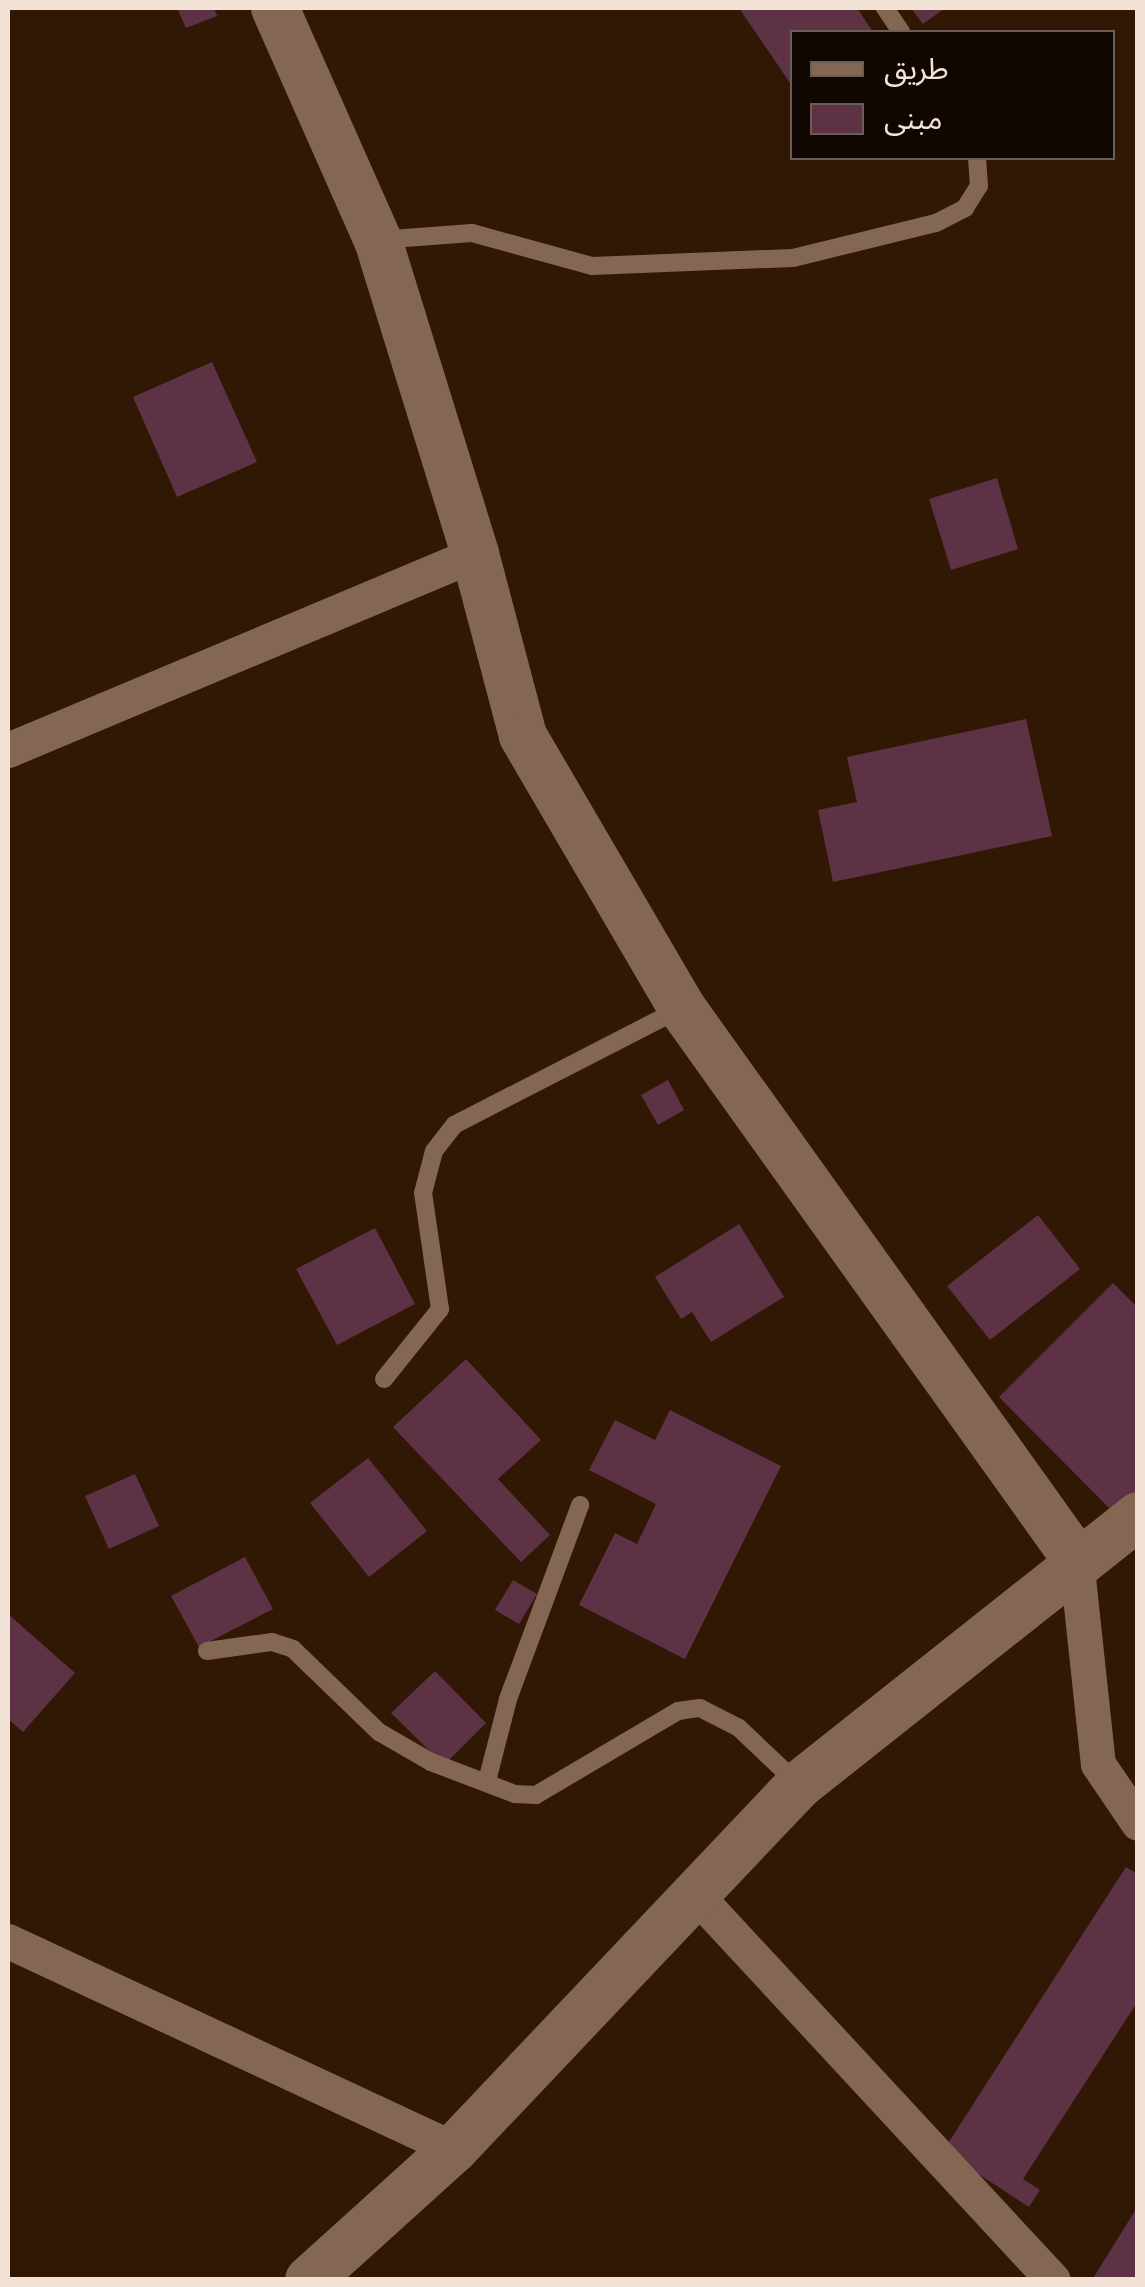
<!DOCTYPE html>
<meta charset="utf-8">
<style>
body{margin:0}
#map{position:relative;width:1145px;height:2287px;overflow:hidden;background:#301805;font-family:"Sofia Sans Condensed","Noto Sans Arabic",sans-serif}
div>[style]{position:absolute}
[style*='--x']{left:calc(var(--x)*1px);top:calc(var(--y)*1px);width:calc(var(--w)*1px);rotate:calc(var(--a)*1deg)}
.building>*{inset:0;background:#5d3244}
.lane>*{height:18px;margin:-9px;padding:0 9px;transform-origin:9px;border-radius:9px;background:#846752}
.street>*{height:35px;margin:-17.5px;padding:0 17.5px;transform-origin:17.5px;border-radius:17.5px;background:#846752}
.secondary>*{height:48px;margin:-24px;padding:0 24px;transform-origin:24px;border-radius:24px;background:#846752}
span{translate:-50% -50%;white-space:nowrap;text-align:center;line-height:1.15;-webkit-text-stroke:8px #100602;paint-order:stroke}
.frame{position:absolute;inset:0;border:10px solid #f3e2d6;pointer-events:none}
.legend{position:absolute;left:790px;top:30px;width:325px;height:130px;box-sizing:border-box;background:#100602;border:2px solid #6b5e57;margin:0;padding:12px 18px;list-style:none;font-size:30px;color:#f3e2d6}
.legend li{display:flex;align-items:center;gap:20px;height:50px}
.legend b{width:50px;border:2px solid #6b5e57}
</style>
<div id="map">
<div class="building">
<i style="clip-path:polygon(177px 8px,214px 8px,217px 16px,186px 28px)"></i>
<i style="clip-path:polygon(739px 8px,857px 8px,873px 32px,792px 32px,792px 86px)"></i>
<i style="clip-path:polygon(911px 8px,945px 8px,923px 24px)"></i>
<i style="clip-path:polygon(212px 362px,257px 462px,177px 497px,133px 397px)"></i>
<i style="clip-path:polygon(997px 478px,1018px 549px,951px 570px,929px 499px)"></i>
<i style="clip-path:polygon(1026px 719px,1052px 836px,833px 882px,818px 810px,857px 802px,847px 757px)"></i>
<i style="clip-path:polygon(668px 1080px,684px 1110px,658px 1125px,641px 1095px)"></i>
<i style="clip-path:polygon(1038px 1215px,1080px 1269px,990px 1340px,947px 1286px)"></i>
<i style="clip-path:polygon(739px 1224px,784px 1297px,711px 1342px,692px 1312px,681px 1319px,655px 1277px)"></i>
<i style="clip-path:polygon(375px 1228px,415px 1304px,337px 1345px,296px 1269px)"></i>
<i style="clip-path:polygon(1113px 1283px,1138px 1308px,1138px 1502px,1120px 1519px,999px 1397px)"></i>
<i style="clip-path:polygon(466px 1359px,541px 1440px,498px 1479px,550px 1535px,521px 1562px,393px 1427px)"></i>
<i style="clip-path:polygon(670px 1410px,781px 1466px,685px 1659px,579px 1605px,615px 1533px,637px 1544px,656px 1504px,589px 1470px,615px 1420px,655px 1440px)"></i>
<i style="clip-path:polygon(368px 1458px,427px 1531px,369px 1577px,310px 1503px)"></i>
<i style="clip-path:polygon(135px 1474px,159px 1526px,109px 1549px,85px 1496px)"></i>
<i style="clip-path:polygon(245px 1557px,273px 1609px,199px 1647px,171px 1596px)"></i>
<i style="clip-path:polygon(513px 1580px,537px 1594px,519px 1624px,495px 1610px)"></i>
<i style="clip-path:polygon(8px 1614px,75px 1673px,23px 1732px,8px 1719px)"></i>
<i style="clip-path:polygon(435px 1671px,486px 1723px,444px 1765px,391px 1713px)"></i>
<i style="clip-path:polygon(1126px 1867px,1138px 1874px,1138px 2001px,1023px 2179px,1040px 2190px,1029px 2207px,943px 2151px)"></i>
<i style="clip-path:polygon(1138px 2206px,1138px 2280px,1092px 2280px)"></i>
</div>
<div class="lane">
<i style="--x:885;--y:8;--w:29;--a:56"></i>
<i style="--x:378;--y:240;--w:94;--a:-4.3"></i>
<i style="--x:472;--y:233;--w:124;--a:15.4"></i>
<i style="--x:592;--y:266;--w:201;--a:-2.3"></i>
<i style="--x:793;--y:258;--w:147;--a:-13.8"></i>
<i style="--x:936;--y:223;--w:33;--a:-27"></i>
<i style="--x:965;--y:208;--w:26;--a:-58"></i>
<i style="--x:979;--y:186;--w:28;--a:-94"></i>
<i style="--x:384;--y:1379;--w:90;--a:-51.3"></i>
<i style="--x:440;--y:1309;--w:117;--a:-98.3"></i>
<i style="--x:423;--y:1193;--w:43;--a:-75.3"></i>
<i style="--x:434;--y:1151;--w:33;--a:-52"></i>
<i style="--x:454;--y:1125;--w:256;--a:-27.2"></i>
<i style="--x:207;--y:1651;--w:66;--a:-7.9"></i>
<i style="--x:272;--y:1642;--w:22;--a:18"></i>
<i style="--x:293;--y:1649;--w:120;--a:44"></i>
<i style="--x:379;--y:1732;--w:60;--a:30"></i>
<i style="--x:431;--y:1762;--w:90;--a:20.9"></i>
<i style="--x:515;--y:1794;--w:21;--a:3"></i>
<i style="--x:536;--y:1795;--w:165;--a:-30.6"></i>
<i style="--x:678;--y:1711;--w:22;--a:-8"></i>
<i style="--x:700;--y:1708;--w:44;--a:27.1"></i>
<i style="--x:739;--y:1728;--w:83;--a:43.5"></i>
<i style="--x:487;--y:1781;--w:85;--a:-75.6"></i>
<i style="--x:508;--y:1699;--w:207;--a:-69.6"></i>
</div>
<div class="street">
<i style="--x:8;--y:750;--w:506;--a:-22.77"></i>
<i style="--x:1076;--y:1559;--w:206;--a:83.9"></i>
<i style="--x:1098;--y:1764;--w:71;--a:55.9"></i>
<i style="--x:695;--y:1894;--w:526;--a:47.16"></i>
<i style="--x:8;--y:1941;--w:492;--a:25"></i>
</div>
<div class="secondary">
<i style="--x:275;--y:8;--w:254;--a:66.1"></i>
<i style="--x:378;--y:240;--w:329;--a:72.8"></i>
<i style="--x:475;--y:554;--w:188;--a:75.2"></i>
<i style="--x:523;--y:736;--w:315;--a:59.7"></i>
<i style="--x:682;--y:1008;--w:677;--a:54.43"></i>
<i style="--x:309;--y:2280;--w:195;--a:-42.1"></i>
<i style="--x:454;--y:2149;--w:502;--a:-46.54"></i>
<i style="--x:799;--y:1785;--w:433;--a:-38.4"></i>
</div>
<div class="frame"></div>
<ul class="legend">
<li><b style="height:12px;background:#846752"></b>طريق</li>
<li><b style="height:28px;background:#5d3244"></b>مبنى</li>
</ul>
</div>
